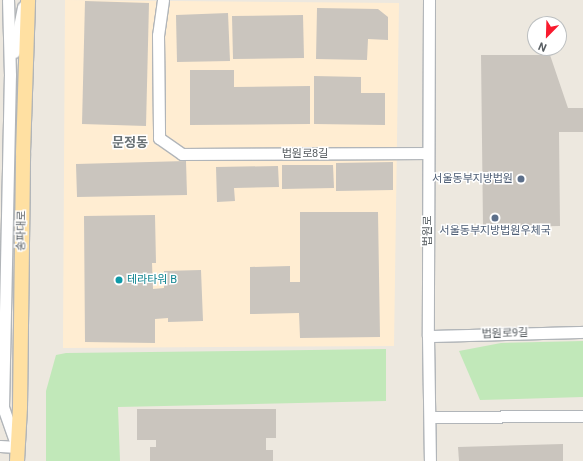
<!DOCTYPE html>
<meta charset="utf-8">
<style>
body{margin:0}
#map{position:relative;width:583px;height:461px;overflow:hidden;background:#ede8df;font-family:Roboto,"Noto Sans KR",sans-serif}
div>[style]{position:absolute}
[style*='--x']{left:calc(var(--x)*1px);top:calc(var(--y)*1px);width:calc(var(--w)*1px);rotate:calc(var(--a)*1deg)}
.commercial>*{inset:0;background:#ffedd2}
.green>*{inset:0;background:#c1e8b9}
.building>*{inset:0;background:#cac5be}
.roads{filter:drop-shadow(1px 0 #b1b5b9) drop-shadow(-1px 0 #b1b5b9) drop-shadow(0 1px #b1b5b9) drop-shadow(0 -1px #b1b5b9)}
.minor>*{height:11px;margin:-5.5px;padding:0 5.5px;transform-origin:5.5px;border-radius:5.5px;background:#fff}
.major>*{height:14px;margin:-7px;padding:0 7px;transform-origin:7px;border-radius:7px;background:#ffe0a2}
.dots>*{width:11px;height:11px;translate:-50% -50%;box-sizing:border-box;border:2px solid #fff;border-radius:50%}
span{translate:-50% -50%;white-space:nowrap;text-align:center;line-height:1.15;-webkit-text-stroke:3px #fff;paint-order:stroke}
.street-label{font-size:11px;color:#585e62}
.service-label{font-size:11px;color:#4e5e75}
.right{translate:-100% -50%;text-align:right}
.culture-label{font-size:11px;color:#0d838f}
.left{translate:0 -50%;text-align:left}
.quarter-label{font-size:13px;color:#697174;font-weight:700}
.north{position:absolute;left:527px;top:16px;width:40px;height:40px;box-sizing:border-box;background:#fff;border:1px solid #bcbfc0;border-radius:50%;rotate:203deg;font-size:11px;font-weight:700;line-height:16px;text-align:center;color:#585e62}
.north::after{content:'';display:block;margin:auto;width:14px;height:18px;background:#f91a2e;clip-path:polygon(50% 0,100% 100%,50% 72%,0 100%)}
</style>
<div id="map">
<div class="commercial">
<i style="clip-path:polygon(65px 0,399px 3px,394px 346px,63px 348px)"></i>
</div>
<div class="green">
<i style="clip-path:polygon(583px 341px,583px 397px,480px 400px,459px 351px,501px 343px)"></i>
<i style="clip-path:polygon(386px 349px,386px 401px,118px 407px,120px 461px,46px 461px,46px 391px,56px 355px,66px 353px)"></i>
</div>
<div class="building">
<i style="clip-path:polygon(85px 1px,149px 3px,146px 126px,82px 124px)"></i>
<i style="clip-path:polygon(317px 8px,378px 9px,388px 17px,388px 40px,368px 39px,367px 60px,316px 59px)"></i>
<i style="clip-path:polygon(228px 13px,230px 61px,177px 62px,176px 15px)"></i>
<i style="clip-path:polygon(303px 15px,304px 58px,233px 59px,232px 16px)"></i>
<i style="clip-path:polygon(481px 55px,550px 55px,568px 108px,583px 108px,583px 132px,559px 132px,560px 226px,483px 227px)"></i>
<i style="clip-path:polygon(190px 70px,234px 70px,234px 87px,310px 86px,310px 124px,190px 125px)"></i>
<i style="clip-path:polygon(314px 76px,361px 77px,361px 93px,385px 93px,385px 125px,314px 124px)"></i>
<i style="clip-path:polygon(186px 161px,187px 195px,77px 197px,76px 164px)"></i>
<i style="clip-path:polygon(393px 162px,393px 190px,336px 191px,336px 163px)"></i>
<i style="clip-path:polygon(282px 165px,333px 165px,334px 188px,282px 189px)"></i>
<i style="clip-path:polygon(278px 166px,279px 187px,234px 188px,235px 201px,217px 202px,216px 167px)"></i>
<i style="clip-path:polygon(300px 212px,378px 212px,380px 337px,300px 338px,299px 313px,250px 314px,250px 267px,290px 266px,290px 282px,300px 282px)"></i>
<i style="clip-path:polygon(155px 215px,156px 263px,152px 263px,153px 289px,164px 288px,164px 271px,201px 270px,203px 321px,168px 322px,168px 318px,155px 319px,155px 343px,85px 342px,84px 216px)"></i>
<i style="clip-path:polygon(137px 409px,276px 409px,276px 438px,266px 438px,266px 450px,273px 450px,273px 461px,150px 461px,150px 447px,156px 447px,156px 440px,137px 440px)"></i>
<i style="clip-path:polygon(563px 444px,563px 461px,459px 461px,458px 447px)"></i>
</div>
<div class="roads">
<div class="minor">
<i style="--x:163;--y:0;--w:35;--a:98"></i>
<i style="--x:158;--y:35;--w:103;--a:89.4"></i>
<i style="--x:159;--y:138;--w:28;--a:35"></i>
<i style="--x:182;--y:154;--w:246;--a:-0.2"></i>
<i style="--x:429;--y:0;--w:336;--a:90.2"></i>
<i style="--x:428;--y:336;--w:125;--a:89.1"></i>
<i style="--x:14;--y:52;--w:46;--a:-78.7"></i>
<i style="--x:428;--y:336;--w:155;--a:-1.5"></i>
<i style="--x:430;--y:417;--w:153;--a:-0.4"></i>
<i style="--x:0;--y:446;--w:17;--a:3"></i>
<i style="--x:17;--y:447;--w:42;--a:-109.3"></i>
<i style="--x:3;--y:407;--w:332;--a:-88.8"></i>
<i style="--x:10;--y:75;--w:75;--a:-91.5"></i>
</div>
<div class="major">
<i style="--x:17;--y:461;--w:54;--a:-86.8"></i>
<i style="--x:20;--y:407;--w:254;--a:-89.3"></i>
<i style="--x:23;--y:153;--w:153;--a:-88.1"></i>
</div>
</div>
<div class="dots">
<i style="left:521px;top:179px;background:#5c6f8a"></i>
<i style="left:495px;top:218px;background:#5c6f8a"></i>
<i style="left:119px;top:280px;background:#0f9aa8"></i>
</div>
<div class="street-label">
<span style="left:305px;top:154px">법원로8길</span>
<span style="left:22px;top:231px;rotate:-89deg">송파대로</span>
<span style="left:428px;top:231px;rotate:-90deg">법원로</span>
<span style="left:505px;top:334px;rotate:-2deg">법원로9길</span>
</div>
<div class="service-label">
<span class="right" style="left:513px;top:179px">서울동부지방법원</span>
<span style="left:495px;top:231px">서울동부지방법원우체국</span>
</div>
<div class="culture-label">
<span class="left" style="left:127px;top:280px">테라타워 B</span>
</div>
<div class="quarter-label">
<span style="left:130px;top:143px">문정동</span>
</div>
<div class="north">N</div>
</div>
